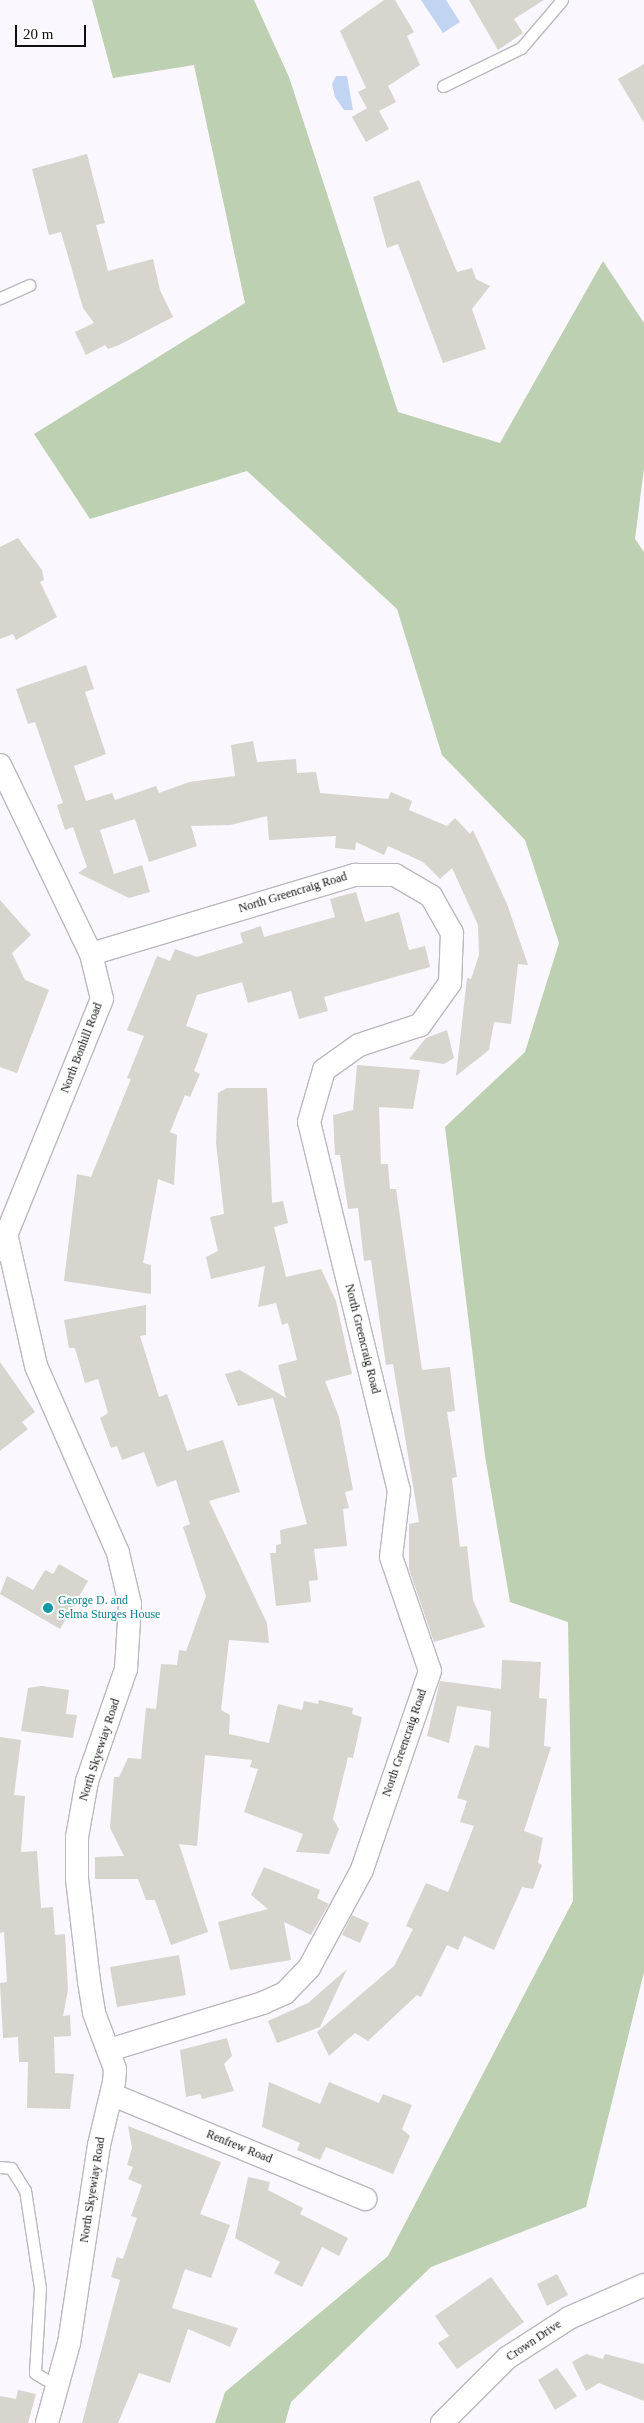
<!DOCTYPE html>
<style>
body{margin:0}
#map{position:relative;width:644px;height:2423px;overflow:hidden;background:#faf7fe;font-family:Georgia,serif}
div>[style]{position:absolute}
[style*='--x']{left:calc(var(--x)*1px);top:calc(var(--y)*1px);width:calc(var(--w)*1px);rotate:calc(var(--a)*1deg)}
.forest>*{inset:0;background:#bdd0b1}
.water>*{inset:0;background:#c1d4f2}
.building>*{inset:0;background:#d8d4ce}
.roads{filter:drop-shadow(1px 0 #bbb8bf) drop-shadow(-1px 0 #bbb8bf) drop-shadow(0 1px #bbb8bf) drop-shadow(0 -1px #bbb8bf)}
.service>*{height:11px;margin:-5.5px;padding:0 5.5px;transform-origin:5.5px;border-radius:5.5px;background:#fff}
.minor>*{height:22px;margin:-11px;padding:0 11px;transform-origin:11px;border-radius:11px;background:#fff}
.dots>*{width:14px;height:14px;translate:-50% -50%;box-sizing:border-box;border:2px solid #fff;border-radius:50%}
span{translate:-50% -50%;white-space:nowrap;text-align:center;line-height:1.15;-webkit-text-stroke:4px #fff;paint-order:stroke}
.street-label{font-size:12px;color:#0f0f11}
.culture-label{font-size:12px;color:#0d838f}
.left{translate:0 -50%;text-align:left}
.scale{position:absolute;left:15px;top:25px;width:71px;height:22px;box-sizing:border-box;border:2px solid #0f0f11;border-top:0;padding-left:6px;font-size:15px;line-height:18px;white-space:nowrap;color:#0f0f11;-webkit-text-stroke:4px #fff;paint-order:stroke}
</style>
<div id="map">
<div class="forest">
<i style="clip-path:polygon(92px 0,254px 0,289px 77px,398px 412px,500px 443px,603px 261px,644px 323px,644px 468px,635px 539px,644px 552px,644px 1972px,586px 2207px,431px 2267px,291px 2402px,285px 2423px,215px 2423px,225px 2392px,388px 2256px,573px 1901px,568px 1622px,510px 1602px,485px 1456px,445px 1127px,525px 1052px,559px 943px,525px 840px,442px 755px,397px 609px,247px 471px,90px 519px,34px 434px,245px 303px,194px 65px,113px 78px)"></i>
</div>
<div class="water">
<i style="clip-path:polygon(421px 0,446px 0,460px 22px,443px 33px)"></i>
<i style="clip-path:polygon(336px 76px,347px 76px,353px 110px,344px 110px,335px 97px,332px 84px)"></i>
</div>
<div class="building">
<i style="clip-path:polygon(384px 0,395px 0,414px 32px,407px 36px,420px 65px,388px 86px,396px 102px,379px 111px,389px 129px,366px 142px,352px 117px,367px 108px,358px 92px,366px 88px,340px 31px)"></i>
<i style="clip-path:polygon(469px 0,544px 0,514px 19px,523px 33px,498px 50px)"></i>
<i style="clip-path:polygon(644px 64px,644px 123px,618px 79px)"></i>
<i style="clip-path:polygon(87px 154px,105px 223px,96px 225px,108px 271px,153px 259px,160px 290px,173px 317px,119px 345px,108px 349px,105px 345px,86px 355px,75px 332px,94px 323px,83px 308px,61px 232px,49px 235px,32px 169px)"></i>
<i style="clip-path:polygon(419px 180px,457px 272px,472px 268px,476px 279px,490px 286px,472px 309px,486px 349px,443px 363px,398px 244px,387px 248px,373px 197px)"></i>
<i style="clip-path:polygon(18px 538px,42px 570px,44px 580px,40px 582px,57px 617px,16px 640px,13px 634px,0 639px,0 547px)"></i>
<i style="clip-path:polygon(86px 665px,94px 689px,85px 692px,106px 754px,74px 766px,86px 801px,112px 793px,115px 800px,156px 786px,159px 793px,189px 782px,235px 776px,231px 745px,253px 741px,257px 762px,296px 759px,297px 773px,316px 772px,320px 793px,388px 799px,391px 792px,412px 801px,409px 810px,447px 826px,455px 818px,470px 834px,473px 830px,507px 904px,528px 965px,518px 964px,511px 1024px,494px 1022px,489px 1050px,456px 1076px,467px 978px,471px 979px,479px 955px,478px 925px,452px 868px,440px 879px,423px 862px,388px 846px,384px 855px,356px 842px,355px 850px,335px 848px,336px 836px,269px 840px,267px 816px,230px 825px,191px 826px,197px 846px,149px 862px,135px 819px,100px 830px,114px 874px,142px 865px,150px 892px,129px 898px,78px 873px,87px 867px,73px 827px,65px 830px,57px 805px,63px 803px,35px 722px,28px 724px,16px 689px)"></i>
<i style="clip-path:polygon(356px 892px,365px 922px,399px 912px,409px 950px,425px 946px,430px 967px,324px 997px,328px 1011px,299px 1019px,291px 991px,248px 1003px,242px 982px,197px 995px,186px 1026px,208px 1034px,194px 1071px,200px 1074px,190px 1097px,185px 1095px,170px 1132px,177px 1135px,174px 1185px,158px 1179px,143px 1263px,151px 1265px,151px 1294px,64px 1281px,77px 1174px,91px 1177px,131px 1079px,127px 1078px,144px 1036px,127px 1030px,157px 956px,170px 961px,175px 949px,197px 957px,243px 943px,240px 933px,261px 926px,264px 937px,335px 917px,330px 899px)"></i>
<i style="clip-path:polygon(0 900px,31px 935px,12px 953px,25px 980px,49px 990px,17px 1073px,0 1067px)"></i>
<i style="clip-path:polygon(447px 1030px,454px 1058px,444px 1064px,409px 1059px,426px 1038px)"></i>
<i style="clip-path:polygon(357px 1065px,420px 1070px,413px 1109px,379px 1107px,381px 1164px,388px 1164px,390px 1189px,396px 1189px,422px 1370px,450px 1367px,455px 1411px,447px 1412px,457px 1477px,452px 1478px,460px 1547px,467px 1546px,473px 1600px,485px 1627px,434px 1642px,409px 1569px,409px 1524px,419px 1522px,393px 1364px,386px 1365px,371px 1260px,364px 1261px,358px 1208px,348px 1209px,340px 1155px,335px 1155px,333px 1115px,353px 1110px)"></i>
<i style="clip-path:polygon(227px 1088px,267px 1088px,272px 1203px,283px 1201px,288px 1223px,274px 1227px,286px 1277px,321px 1269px,336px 1301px,352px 1374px,325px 1381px,339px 1417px,353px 1490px,345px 1492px,349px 1508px,343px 1509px,347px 1546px,314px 1549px,318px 1580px,309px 1581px,311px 1602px,276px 1606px,270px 1553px,276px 1553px,276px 1545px,281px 1544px,280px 1530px,307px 1524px,273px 1398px,238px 1406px,225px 1374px,240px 1370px,286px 1398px,278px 1365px,297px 1360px,288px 1323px,282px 1325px,276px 1303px,258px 1307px,265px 1266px,211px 1279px,206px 1257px,218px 1251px,210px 1217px,224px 1214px,216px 1143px,218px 1093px)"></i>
<i style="clip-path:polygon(146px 1305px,146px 1335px,140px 1336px,159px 1397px,167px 1394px,187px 1451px,223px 1440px,240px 1492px,209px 1501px,267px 1623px,269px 1643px,229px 1640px,221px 1710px,230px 1715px,229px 1734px,269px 1743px,278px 1704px,302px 1710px,304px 1701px,318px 1704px,319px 1700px,353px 1708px,352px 1714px,362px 1717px,353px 1758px,348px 1757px,333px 1819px,339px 1829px,329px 1854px,296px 1852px,303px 1834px,244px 1812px,258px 1769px,250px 1767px,252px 1760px,205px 1755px,197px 1846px,179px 1844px,208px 1932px,171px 1945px,155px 1900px,146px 1900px,138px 1879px,95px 1879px,95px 1857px,124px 1856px,110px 1828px,114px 1777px,119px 1777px,128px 1758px,141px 1759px,146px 1708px,156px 1709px,161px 1664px,177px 1665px,179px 1650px,186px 1651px,206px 1596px,183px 1527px,190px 1524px,176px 1480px,157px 1487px,144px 1452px,122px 1460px,117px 1446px,111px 1448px,100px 1418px,108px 1413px,98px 1379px,85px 1383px,75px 1348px,69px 1348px,64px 1320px)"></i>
<i style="clip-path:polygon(0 1362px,35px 1412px,22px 1422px,28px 1429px,0 1451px)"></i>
<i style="clip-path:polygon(59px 1564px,88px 1581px,60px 1629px,0 1594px,7px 1576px,33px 1590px,45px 1570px,53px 1574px)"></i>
<i style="clip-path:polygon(502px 1660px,541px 1662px,539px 1698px,547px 1699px,544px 1746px,551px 1747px,524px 1831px,543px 1838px,538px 1863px,542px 1865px,533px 1889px,522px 1887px,494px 1950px,464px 1936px,458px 1950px,447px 1945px,421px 1997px,417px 1995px,368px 2041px,355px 2033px,329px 2056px,317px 2032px,394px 1966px,413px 1929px,406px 1926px,426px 1883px,448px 1892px,474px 1826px,460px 1822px,467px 1801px,457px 1798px,475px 1745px,489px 1748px,491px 1711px,457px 1706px,449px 1743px,427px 1736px,440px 1681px,501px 1689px)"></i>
<i style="clip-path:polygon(42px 1686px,69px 1690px,66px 1714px,77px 1715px,73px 1738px,21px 1731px,28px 1688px)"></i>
<i style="clip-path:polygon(0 1737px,21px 1740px,14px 1795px,25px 1796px,21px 1852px,37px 1851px,41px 1908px,53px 1907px,55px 1935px,65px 1934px,68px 1990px,63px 2016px,70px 2015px,71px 2036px,54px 2037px,55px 2073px,74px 2074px,70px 2109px,27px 2108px,28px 2062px,19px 2062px,18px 2037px,3px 2038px,0 1983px,7px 1982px,4px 1932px,0 1933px)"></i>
<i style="clip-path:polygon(264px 1867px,320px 1890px,317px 1898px,329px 1904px,311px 1935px,284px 1922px,291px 1960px,230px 1970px,218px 1922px,268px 1909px,251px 1895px)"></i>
<i style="clip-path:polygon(352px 1915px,369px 1923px,360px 1943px,342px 1935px)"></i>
<i style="clip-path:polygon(179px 1955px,186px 1995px,117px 2007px,110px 1967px)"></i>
<i style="clip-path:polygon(347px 1969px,320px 2027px,277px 2043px,268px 2021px,308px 2003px)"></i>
<i style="clip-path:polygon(227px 2038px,232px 2056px,224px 2064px,234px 2091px,202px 2099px,200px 2094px,186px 2097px,180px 2050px)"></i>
<i style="clip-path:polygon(269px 2082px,320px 2104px,329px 2082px,379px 2103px,383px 2094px,412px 2105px,402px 2129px,410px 2136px,393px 2174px,326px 2147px,320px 2160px,297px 2150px,300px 2143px,262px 2127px)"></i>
<i style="clip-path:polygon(128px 2126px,221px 2162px,200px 2214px,230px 2225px,211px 2278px,185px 2269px,172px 2308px,238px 2328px,230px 2347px,188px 2329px,170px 2383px,139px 2373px,118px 2423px,82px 2423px,120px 2280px,111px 2277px,117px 2257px,123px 2259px,137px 2218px,131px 2216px,142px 2185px,128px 2179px,133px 2167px,127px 2165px,132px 2148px)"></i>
<i style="clip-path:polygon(248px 2177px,270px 2182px,268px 2190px,303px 2208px,300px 2214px,348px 2238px,339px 2256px,322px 2247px,302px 2287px,274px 2273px,280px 2262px,235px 2238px)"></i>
<i style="clip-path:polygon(557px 2274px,568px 2295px,547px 2306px,537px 2284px)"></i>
<i style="clip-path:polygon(491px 2277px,524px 2322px,457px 2369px,438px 2343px,449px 2336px,435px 2316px)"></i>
<i style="clip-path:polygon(586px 2354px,603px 2359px,605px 2354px,644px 2364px,644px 2401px,599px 2383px,586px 2391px,572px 2362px)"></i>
<i style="clip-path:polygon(557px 2368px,577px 2396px,555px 2410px,538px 2380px)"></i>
<i style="clip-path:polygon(18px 2390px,36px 2394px,28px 2423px,0 2423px,0 2396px,16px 2399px)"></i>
</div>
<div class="roads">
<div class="service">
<i style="--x:443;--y:86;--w:87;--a:-26"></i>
<i style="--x:521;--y:48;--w:63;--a:-49.5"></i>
<i style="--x:0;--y:298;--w:32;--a:-24"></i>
<i style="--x:0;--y:2167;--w:11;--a:5"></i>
<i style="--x:11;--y:2168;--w:26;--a:58"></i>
<i style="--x:25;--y:2190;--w:99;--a:81.3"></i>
<i style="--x:40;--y:2288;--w:85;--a:93.4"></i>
<i style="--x:35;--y:2373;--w:26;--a:31"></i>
</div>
<div class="minor">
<i style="--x:0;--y:765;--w:210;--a:64.3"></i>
<i style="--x:91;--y:954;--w:46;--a:76.3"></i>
<i style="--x:102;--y:999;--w:271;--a:112.1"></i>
<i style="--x:91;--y:954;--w:276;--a:-16.7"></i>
<i style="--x:355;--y:875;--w:40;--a:0"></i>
<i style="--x:395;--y:875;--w:42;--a:30.3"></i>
<i style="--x:431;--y:896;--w:43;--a:60.4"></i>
<i style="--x:452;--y:933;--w:50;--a:92.3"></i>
<i style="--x:450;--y:983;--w:52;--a:125.5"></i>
<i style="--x:420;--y:1025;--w:64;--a:161.8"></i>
<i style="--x:359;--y:1045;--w:43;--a:144.5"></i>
<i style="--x:324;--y:1070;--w:54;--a:106.1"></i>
<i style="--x:309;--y:1122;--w:379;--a:76.3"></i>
<i style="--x:399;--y:1490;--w:67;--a:96.8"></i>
<i style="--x:391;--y:1557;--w:120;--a:71.1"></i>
<i style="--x:430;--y:1671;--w:210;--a:108.9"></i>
<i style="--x:362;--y:1870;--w:111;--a:118.4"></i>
<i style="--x:309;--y:1968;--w:35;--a:134"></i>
<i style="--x:285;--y:1993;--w:24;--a:156"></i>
<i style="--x:263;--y:2003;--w:161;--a:163"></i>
<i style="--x:7;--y:1238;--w:131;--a:77.2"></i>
<i style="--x:36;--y:1366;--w:204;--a:66.3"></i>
<i style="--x:118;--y:1553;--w:52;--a:76.8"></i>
<i style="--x:130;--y:1604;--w:65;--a:93.5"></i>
<i style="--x:126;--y:1669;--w:119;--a:109.2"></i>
<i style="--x:87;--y:1781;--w:57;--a:100.1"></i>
<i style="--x:77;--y:1837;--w:42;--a:90"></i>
<i style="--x:77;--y:1879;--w:103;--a:83.3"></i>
<i style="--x:89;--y:1981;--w:32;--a:81"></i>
<i style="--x:94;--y:2013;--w:60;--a:69.4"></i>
<i style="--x:115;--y:2069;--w:13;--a:94"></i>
<i style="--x:114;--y:2082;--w:65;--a:103.4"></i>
<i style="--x:99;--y:2145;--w:200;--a:98.6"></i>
<i style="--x:69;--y:2343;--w:83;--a:105.4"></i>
<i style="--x:113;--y:2095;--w:273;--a:22.4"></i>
<i style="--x:442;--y:2423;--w:92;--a:-45"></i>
<i style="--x:507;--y:2358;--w:74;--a:-32.8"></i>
<i style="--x:569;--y:2318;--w:82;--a:-23.7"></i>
</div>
</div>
<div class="dots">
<i style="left:48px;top:1608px;background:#0f9aa8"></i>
</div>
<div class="street-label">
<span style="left:293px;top:893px;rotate:-17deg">North Greencraig Road</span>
<span style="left:82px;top:1048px;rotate:-69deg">North Bonhill Road</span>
<span style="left:362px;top:1339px;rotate:76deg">North Greencraig Road</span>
<span style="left:405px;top:1743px;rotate:-71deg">North Greencraig Road</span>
<span style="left:100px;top:1750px;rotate:-72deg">North Skyewiay Road</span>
<span style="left:239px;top:2147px;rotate:22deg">Renfrew Road</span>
<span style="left:93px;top:2190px;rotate:-81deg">North Skyewiay Road</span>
<span style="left:534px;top:2341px;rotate:-34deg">Crown Drive</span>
</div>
<div class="culture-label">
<span class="left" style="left:58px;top:1608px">George D. and<br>Selma Sturges House</span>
</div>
<div class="scale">20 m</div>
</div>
